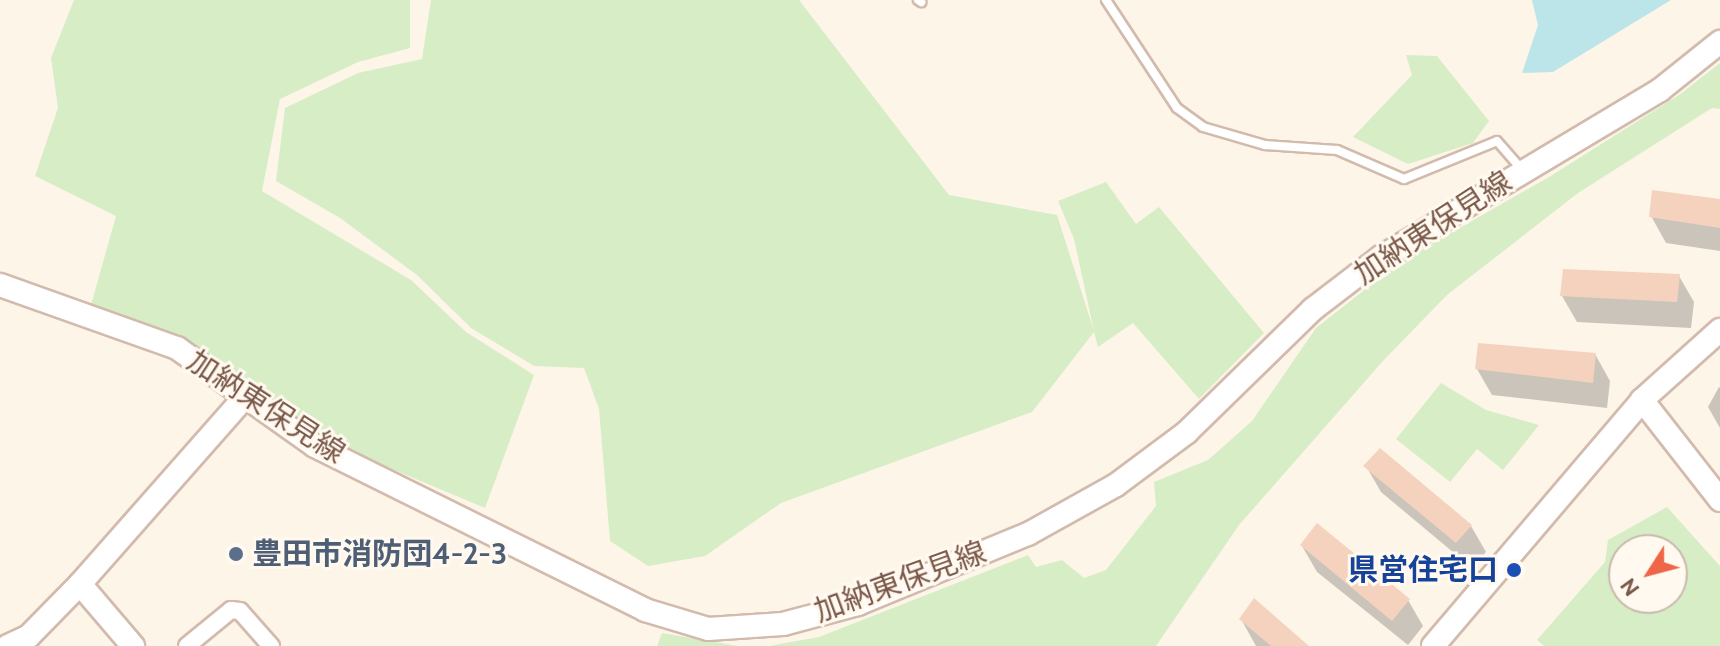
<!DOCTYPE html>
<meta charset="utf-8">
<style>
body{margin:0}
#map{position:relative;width:1720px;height:646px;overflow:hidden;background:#fef5e9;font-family:Cabin,"Noto Sans JP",sans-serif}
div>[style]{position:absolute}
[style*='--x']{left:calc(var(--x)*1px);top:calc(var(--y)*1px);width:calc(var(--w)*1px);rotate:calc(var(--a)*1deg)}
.green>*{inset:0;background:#d7edc5}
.water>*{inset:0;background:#bbe5e9}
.shadow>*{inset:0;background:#0003}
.building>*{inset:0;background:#f5d2be}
.roads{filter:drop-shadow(2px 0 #d2bbad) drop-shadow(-2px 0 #d2bbad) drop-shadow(0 2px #d2bbad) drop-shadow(0 -2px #d2bbad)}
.lane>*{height:8px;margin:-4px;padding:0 4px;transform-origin:4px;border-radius:4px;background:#fff}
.street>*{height:16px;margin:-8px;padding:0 8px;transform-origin:8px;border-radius:8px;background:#fff}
.secondary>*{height:22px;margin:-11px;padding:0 11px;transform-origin:11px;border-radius:11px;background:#fff}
.dots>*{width:22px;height:22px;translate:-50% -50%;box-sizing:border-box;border:4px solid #fff9f0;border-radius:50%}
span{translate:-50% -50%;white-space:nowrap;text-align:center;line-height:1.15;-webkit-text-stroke:6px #fff9f0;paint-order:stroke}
.street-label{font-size:30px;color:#7b594a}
.service-label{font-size:30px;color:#4e5e75;font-weight:700}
.left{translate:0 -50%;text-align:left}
.transit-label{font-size:30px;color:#164399;font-weight:700}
.right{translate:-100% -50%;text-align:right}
.north{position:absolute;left:1608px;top:534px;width:80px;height:80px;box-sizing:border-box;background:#fff9f0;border:2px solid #cab9ae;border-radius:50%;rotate:234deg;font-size:22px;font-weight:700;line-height:32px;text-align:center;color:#7b594a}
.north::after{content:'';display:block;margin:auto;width:28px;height:36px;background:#ee6547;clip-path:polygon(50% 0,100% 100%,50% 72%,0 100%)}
</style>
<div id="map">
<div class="green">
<i style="clip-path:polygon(74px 0,410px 0,410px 48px,358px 62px,280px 99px,262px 191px,411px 280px,466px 332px,534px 375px,485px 508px,320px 439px,179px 336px,91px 305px,116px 216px,35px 176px,58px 108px,51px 58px)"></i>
<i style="clip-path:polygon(431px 0,799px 0,949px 195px,1057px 215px,1094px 331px,1074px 239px,1058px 201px,1106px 182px,1136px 224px,1159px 207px,1264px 333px,1199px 399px,1133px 323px,1098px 347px,1094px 332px,1032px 412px,781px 503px,705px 556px,648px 566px,610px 541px,599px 409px,584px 368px,534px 366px,471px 328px,417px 275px,340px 218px,276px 181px,285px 108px,358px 73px,422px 59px)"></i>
<i style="clip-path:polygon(1406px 55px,1437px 56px,1489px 121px,1473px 143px,1408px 164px,1353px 137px,1412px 75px)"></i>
<i style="clip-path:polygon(1720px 63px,1720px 109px,1712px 108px,1578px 193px,1447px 295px,1382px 362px,1239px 525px,1156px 646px,769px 646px,819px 637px,1028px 555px,1036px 567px,1062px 560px,1084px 578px,1106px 570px,1156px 506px,1154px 482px,1208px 460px,1252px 421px,1316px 328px,1400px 262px,1549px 177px,1679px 95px)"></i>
<i style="clip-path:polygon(1441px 383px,1486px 410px,1539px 425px,1503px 470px,1477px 449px,1450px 482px,1396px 439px)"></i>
<i style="clip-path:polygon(evenodd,1667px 507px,1720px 566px,1720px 646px,1544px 646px,1537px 640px,1605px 562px,1608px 540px,1667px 507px,1624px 550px,1672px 550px,1672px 598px,1624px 598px,1624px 550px)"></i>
<i style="clip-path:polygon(662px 633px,738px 646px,657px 646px)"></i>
</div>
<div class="water">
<i style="clip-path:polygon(1532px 0,1671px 0,1553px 72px,1522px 73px,1538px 25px)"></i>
</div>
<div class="shadow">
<i style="clip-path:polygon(1720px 201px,1720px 251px,1666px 243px,1651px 216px)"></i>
<i style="clip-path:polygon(1679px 276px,1694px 302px,1691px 328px,1577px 322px,1562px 296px)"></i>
<i style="clip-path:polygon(1595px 354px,1610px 381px,1607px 408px,1492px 395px,1477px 369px)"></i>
<i style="clip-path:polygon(1719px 387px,1720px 388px,1720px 428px,1708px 407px)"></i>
<i style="clip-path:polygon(1366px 466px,1471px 526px,1486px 552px,1472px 568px,1381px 492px)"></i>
<i style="clip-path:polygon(1302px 546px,1408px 600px,1423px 626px,1408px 645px,1317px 572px)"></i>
<i style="clip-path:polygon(1241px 619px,1306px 646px,1256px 646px)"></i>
</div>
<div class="building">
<i style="clip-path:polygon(1652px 190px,1720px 199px,1720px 228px,1649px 217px)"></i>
<i style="clip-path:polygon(1563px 269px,1680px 274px,1677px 302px,1560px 296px)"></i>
<i style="clip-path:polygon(1478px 343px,1596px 353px,1593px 383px,1475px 369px)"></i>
<i style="clip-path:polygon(1380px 448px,1472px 525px,1456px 543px,1363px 466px)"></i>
<i style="clip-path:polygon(1317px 523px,1410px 599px,1392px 621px,1300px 545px)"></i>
<i style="clip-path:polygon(1254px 598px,1309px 646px,1271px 646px,1239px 619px)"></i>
</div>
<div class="roads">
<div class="lane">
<i style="--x:918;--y:0;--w:4;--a:34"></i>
<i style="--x:1106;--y:0;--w:129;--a:56.7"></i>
<i style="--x:1177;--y:108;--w:32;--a:36"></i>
<i style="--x:1203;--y:127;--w:65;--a:16.2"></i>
<i style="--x:1265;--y:145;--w:72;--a:4"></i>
<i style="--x:1337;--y:150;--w:73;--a:23.4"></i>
<i style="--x:1404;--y:179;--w:100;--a:-22.2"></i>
<i style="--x:1497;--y:141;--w:38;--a:49"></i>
</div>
<div class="street">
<i style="--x:187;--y:646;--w:57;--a:-39.3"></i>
<i style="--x:231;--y:610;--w:9;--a:6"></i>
<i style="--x:240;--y:611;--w:47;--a:48.5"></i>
</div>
<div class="secondary">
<i style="--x:0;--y:285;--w:188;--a:19.6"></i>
<i style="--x:177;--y:348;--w:169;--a:35.4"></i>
<i style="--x:315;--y:446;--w:369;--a:26.4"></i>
<i style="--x:645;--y:610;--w:66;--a:16.8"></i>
<i style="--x:708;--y:629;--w:75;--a:-3.8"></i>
<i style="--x:783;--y:624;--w:78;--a:-14.9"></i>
<i style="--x:858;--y:604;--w:184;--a:-22.4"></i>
<i style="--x:1028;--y:534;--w:101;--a:-29.1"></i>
<i style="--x:1116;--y:485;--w:89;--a:-36.7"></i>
<i style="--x:1187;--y:432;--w:176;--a:-44.3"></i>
<i style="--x:1313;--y:309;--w:86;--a:-37.4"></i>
<i style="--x:1381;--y:257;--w:325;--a:-30.9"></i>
<i style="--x:1660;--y:90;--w:77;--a:-38.7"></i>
<i style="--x:1642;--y:400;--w:127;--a:52"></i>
<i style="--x:80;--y:584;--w:82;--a:49.5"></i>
<i style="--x:8;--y:646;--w:23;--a:-25"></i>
<i style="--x:29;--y:636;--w:73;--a:-45.6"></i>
<i style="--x:80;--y:584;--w:247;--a:-48.6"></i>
<i style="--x:1433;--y:646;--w:323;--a:-49.6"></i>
<i style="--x:1642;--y:400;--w:105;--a:-41.9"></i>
</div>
</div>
<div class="dots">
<i style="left:236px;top:554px;background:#5c6f8a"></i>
<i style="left:1514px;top:570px;background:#1a4fb4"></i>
</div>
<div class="street-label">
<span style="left:1433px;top:228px;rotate:-33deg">加納東保見線</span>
<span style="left:266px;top:407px;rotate:33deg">加納東保見線</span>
<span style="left:900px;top:582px;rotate:-20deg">加納東保見線</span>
</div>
<div class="service-label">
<span class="left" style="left:252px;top:554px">豊田市消防団4-2-3</span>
</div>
<div class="transit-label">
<span class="right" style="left:1498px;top:570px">県営住宅口</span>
</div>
<div class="north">N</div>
</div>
